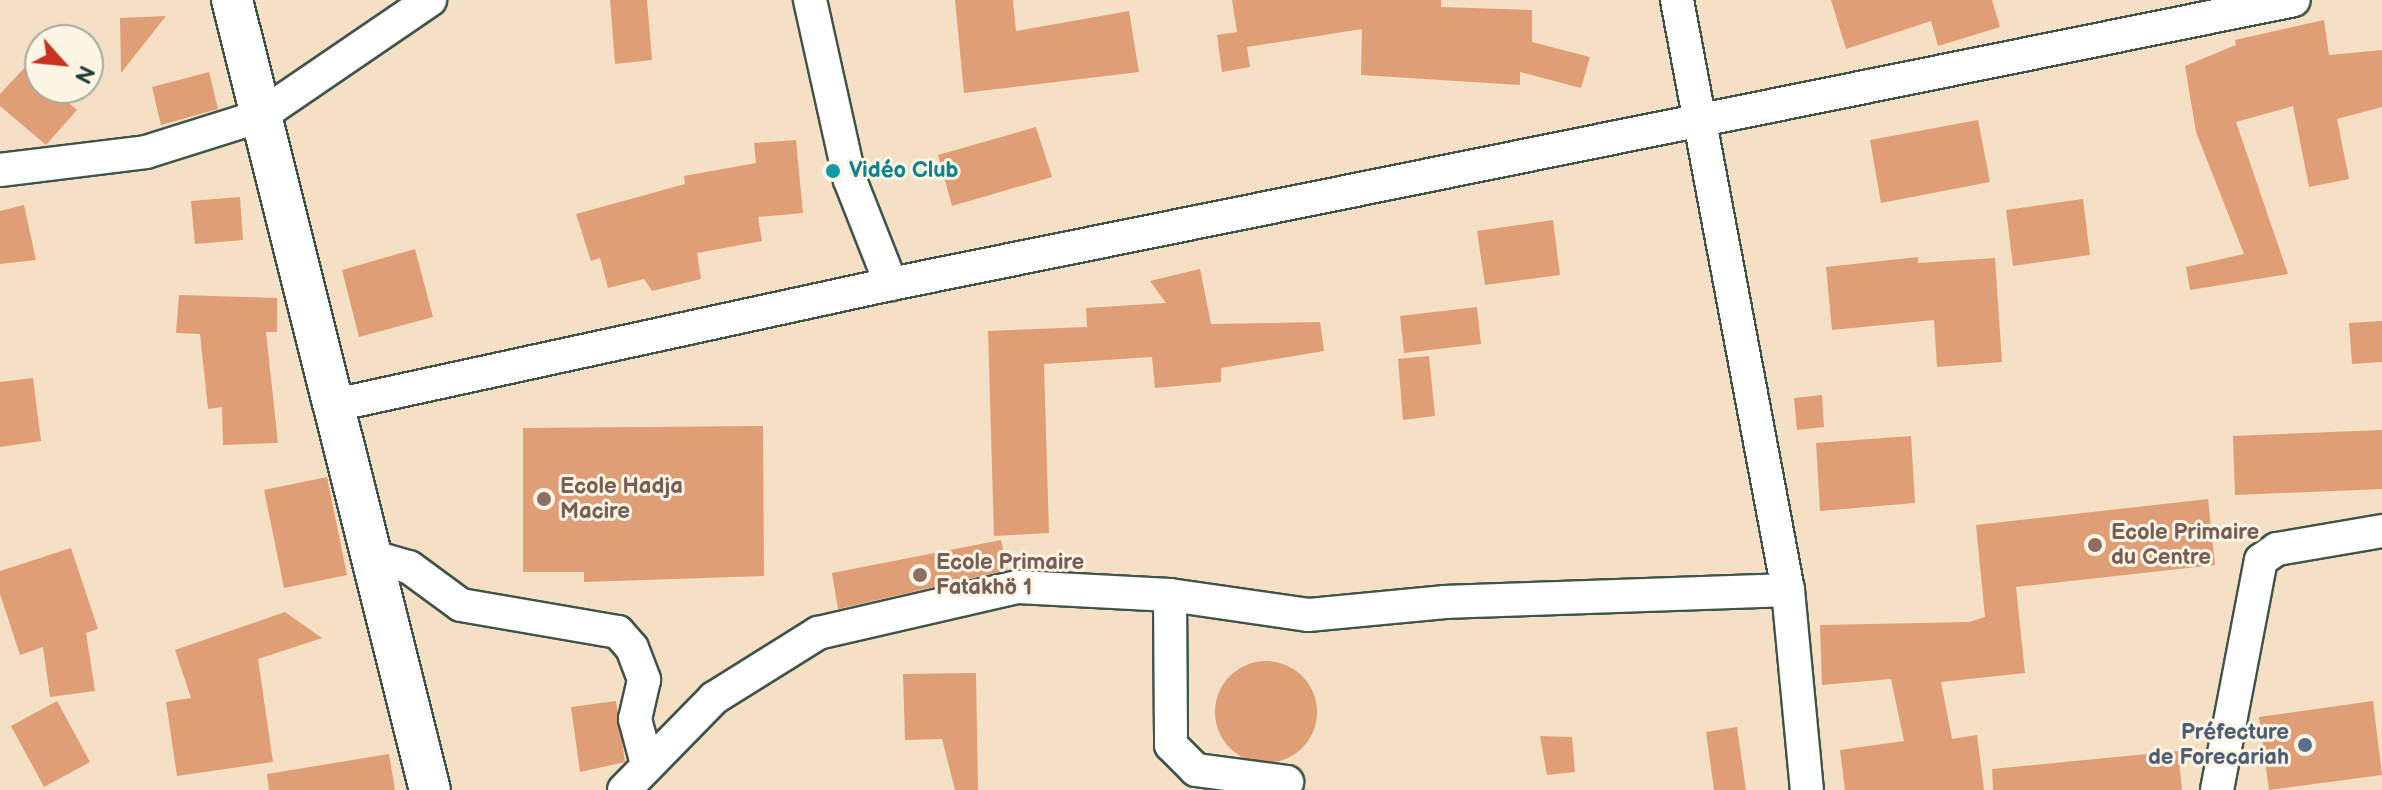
<!DOCTYPE html>
<meta charset="utf-8">
<style>
body{margin:0}
#map{position:relative;width:2382px;height:790px;overflow:hidden;background:#f6e0c5;font-family:"Balsamiq Sans",sans-serif}
div>[style]{position:absolute}
[style*='--x']{left:calc(var(--x)*1px);top:calc(var(--y)*1px);width:calc(var(--w)*1px);rotate:calc(var(--a)*1deg)}
.building>*{inset:0;background:#df9e75}
.round{border-radius:50%}
.roads{filter:drop-shadow(2px 0 #3f554a) drop-shadow(-2px 0 #3f554a) drop-shadow(0 2px #3f554a) drop-shadow(0 -2px #3f554a)}
.minor>*{height:32px;margin:-16px;padding:0 16px;transform-origin:16px;border-radius:16px;background:#fff}
.tertiary>*{height:40px;margin:-20px;padding:0 20px;transform-origin:20px;border-radius:20px;background:#fff}
.dots>*{width:22px;height:22px;translate:-50% -50%;box-sizing:border-box;border:4px solid #fcf5e5;border-radius:50%}
span{translate:-50% -50%;white-space:nowrap;text-align:center;line-height:1.15;-webkit-text-stroke:6px #fcf5e5;paint-order:stroke}
.culture-label{font-size:22px;color:#0d838f;font-weight:700}
.left{translate:0 -50%;text-align:left}
.education-label{font-size:22px;color:#785e54;font-weight:700}
.service-label{font-size:22px;color:#4e5e75;font-weight:700}
.right{translate:-100% -50%;text-align:right}
.north{position:absolute;left:24px;top:24px;width:80px;height:80px;box-sizing:border-box;background:#fcf5e5;border:2px solid #a4ab9e;border-radius:50%;rotate:117deg;font-size:22px;font-weight:700;line-height:32px;text-align:center;color:#1f3d34}
.north::after{content:'';display:block;margin:auto;width:28px;height:36px;background:#c8321e;clip-path:polygon(50% 0,100% 100%,50% 72%,0 100%)}
</style>
<div id="map">
<div class="building">
<i style="clip-path:polygon(610px 0,647px 0,652px 60px,615px 64px)"></i>
<i style="clip-path:polygon(955px 0,1013px 0,1016px 31px,1129px 11px,1139px 72px,964px 93px)"></i>
<i style="clip-path:polygon(1232px 0,1441px 0,1441px 7px,1532px 10px,1532px 42px,1590px 57px,1581px 88px,1520px 72px,1520px 85px,1361px 75px,1362px 29px,1247px 47px,1250px 67px,1222px 72px,1217px 35px,1237px 32px)"></i>
<i style="clip-path:polygon(1831px 0,1992px 0,2000px 27px,1938px 46px,1931px 21px,1846px 49px)"></i>
<i style="clip-path:polygon(166px 16px,121px 73px,120px 18px)"></i>
<i style="clip-path:polygon(2324px 20px,2329px 55px,2382px 50px,2382px 107px,2337px 119px,2349px 179px,2309px 187px,2293px 106px,2236px 122px,2288px 274px,2190px 290px,2186px 267px,2244px 254px,2196px 132px,2185px 66px,2236px 45px,2235px 40px)"></i>
<i style="clip-path:polygon(27px 65px,40px 77px,40px 88px,52px 88px,77px 110px,46px 145px,0 106px,0 94px)"></i>
<i style="clip-path:polygon(209px 72px,218px 109px,161px 125px,152px 87px)"></i>
<i style="clip-path:polygon(1978px 120px,1990px 182px,1881px 203px,1870px 140px)"></i>
<i style="clip-path:polygon(1036px 127px,1052px 177px,952px 206px,938px 155px)"></i>
<i style="clip-path:polygon(796px 140px,803px 213px,758px 217px,762px 241px,697px 253px,701px 279px,652px 291px,644px 279px,608px 288px,600px 258px,591px 261px,576px 214px,685px 184px,684px 176px,756px 163px,754px 143px)"></i>
<i style="clip-path:polygon(240px 197px,243px 240px,195px 244px,191px 201px)"></i>
<i style="clip-path:polygon(2083px 199px,2090px 255px,2013px 266px,2006px 210px)"></i>
<i style="clip-path:polygon(24px 205px,36px 260px,0 264px,0 211px)"></i>
<i style="clip-path:polygon(1553px 220px,1560px 275px,1485px 285px,1477px 231px)"></i>
<i style="clip-path:polygon(415px 249px,433px 317px,359px 337px,342px 270px)"></i>
<i style="clip-path:polygon(1918px 257px,1918px 263px,1995px 258px,2002px 362px,1937px 367px,1934px 320px,1832px 330px,1826px 267px)"></i>
<i style="clip-path:polygon(1200px 269px,1211px 324px,1320px 322px,1324px 351px,1221px 368px,1221px 382px,1155px 388px,1152px 357px,1044px 364px,1049px 533px,994px 536px,988px 331px,1087px 327px,1086px 308px,1166px 303px,1150px 281px)"></i>
<i style="clip-path:polygon(179px 295px,277px 298px,277px 332px,266px 332px,278px 443px,223px 445px,222px 407px,208px 409px,200px 334px,176px 333px)"></i>
<i style="clip-path:polygon(1477px 307px,1481px 344px,1404px 353px,1400px 316px)"></i>
<i style="clip-path:polygon(2382px 321px,2382px 362px,2352px 364px,2349px 323px)"></i>
<i style="clip-path:polygon(1429px 356px,1435px 416px,1403px 420px,1398px 359px)"></i>
<i style="clip-path:polygon(33px 378px,41px 441px,0 447px,0 382px)"></i>
<i style="clip-path:polygon(1822px 395px,1824px 427px,1797px 430px,1794px 398px)"></i>
<i style="clip-path:polygon(763px 426px,764px 576px,584px 582px,584px 572px,523px 572px,523px 428px)"></i>
<i style="clip-path:polygon(2382px 430px,2382px 489px,2235px 495px,2233px 436px)"></i>
<i style="clip-path:polygon(1911px 436px,1915px 503px,1820px 511px,1816px 443px)"></i>
<i style="clip-path:polygon(327px 477px,347px 575px,284px 588px,264px 490px)"></i>
<i style="clip-path:polygon(2208px 499px,2215px 565px,2016px 587px,2025px 673px,1941px 682px,1952px 739px,1977px 735px,1984px 790px,1845px 790px,1840px 750px,1904px 741px,1891px 679px,1822px 685px,1820px 625px,1969px 622px,1985px 617px,1976px 525px)"></i>
<i style="clip-path:polygon(1001px 540px,1007px 570px,838px 609px,832px 573px)"></i>
<i style="clip-path:polygon(71px 548px,98px 629px,86px 633px,95px 691px,50px 697px,43px 647px,20px 655px,0 594px,0 571px)"></i>
<i style="clip-path:polygon(285px 612px,322px 638px,258px 659px,273px 762px,177px 776px,166px 702px,191px 698px,175px 650px)"></i>
<i class="round" style="left:1215px;top:661px;width:102px;height:102px"></i>
<i style="clip-path:polygon(976px 673px,978px 790px,955px 790px,942px 739px,905px 740px,903px 674px)"></i>
<i style="clip-path:polygon(57px 701px,90px 762px,44px 787px,11px 726px)"></i>
<i style="clip-path:polygon(616px 701px,625px 762px,580px 772px,571px 707px)"></i>
<i style="clip-path:polygon(2373px 701px,2382px 775px,2269px 790px,2259px 717px)"></i>
<i style="clip-path:polygon(1737px 727px,1746px 790px,1714px 790px,1706px 732px)"></i>
<i style="clip-path:polygon(1540px 736px,1572px 737px,1575px 772px,1547px 775px)"></i>
<i style="clip-path:polygon(2178px 751px,2182px 790px,1993px 790px,1992px 769px)"></i>
<i style="clip-path:polygon(389px 754px,395px 790px,269px 790px,267px 774px)"></i>
</div>
<div class="roads">
<div class="minor">
<i style="--x:810;--y:0;--w:184;--a:77.5"></i>
<i style="--x:850;--y:180;--w:112;--a:68.5"></i>
<i style="--x:1677;--y:0;--w:600;--a:79.35"></i>
<i style="--x:1788;--y:590;--w:201;--a:84.6"></i>
<i style="--x:0;--y:170;--w:147;--a:-7"></i>
<i style="--x:146;--y:152;--w:120;--a:-17.5"></i>
<i style="--x:260;--y:116;--w:206;--a:-34.3"></i>
<i style="--x:335;--y:405;--w:569;--a:-12.28"></i>
<i style="--x:891;--y:284;--w:1431;--a:-11.44"></i>
<i style="--x:373;--y:557;--w:37;--a:16"></i>
<i style="--x:409;--y:567;--w:64;--a:36.2"></i>
<i style="--x:461;--y:605;--w:159;--a:9.8"></i>
<i style="--x:618;--y:632;--w:21;--a:49"></i>
<i style="--x:632;--y:648;--w:34;--a:69"></i>
<i style="--x:644;--y:680;--w:40;--a:103"></i>
<i style="--x:635;--y:719;--w:47;--a:75.1"></i>
<i style="--x:1170;--y:595;--w:150;--a:89.6"></i>
<i style="--x:1171;--y:745;--w:35;--a:45"></i>
<i style="--x:1196;--y:770;--w:92;--a:7.5"></i>
<i style="--x:624;--y:790;--w:129;--a:-45.6"></i>
<i style="--x:714;--y:698;--w:123;--a:-32"></i>
<i style="--x:818;--y:633;--w:205;--a:-13"></i>
<i style="--x:1018;--y:587;--w:152;--a:3"></i>
<i style="--x:1170;--y:595;--w:139;--a:8.2"></i>
<i style="--x:1308;--y:615;--w:138;--a:-5.4"></i>
<i style="--x:1445;--y:602;--w:343;--a:-2"></i>
<i style="--x:2217;--y:790;--w:234;--a:-79.2"></i>
<i style="--x:2261;--y:560;--w:19;--a:-35"></i>
<i style="--x:2277;--y:549;--w:107;--a:-9.7"></i>
</div>
<div class="tertiary">
<i style="--x:232;--y:0;--w:814;--a:75.93"></i>
</div>
</div>
<div class="dots">
<i style="left:833px;top:171px;background:#0f9aa8"></i>
<i style="left:544px;top:499px;background:#8d6e63"></i>
<i style="left:2095px;top:545px;background:#8d6e63"></i>
<i style="left:920px;top:575px;background:#8d6e63"></i>
<i style="left:2305px;top:745px;background:#5c6f8a"></i>
</div>
<div class="culture-label">
<span class="left" style="left:849px;top:171px">Vidéo Club</span>
</div>
<div class="education-label">
<span class="left" style="left:560px;top:499px">Ecole Hadja<br>Macire</span>
<span class="left" style="left:2111px;top:545px">Ecole Primaire<br>du Centre</span>
<span class="left" style="left:936px;top:575px">Ecole Primaire<br>Fatakhö 1</span>
</div>
<div class="service-label">
<span class="right" style="left:2289px;top:745px">Préfecture<br>de Forecariah</span>
</div>
<div class="north">N</div>
</div>
